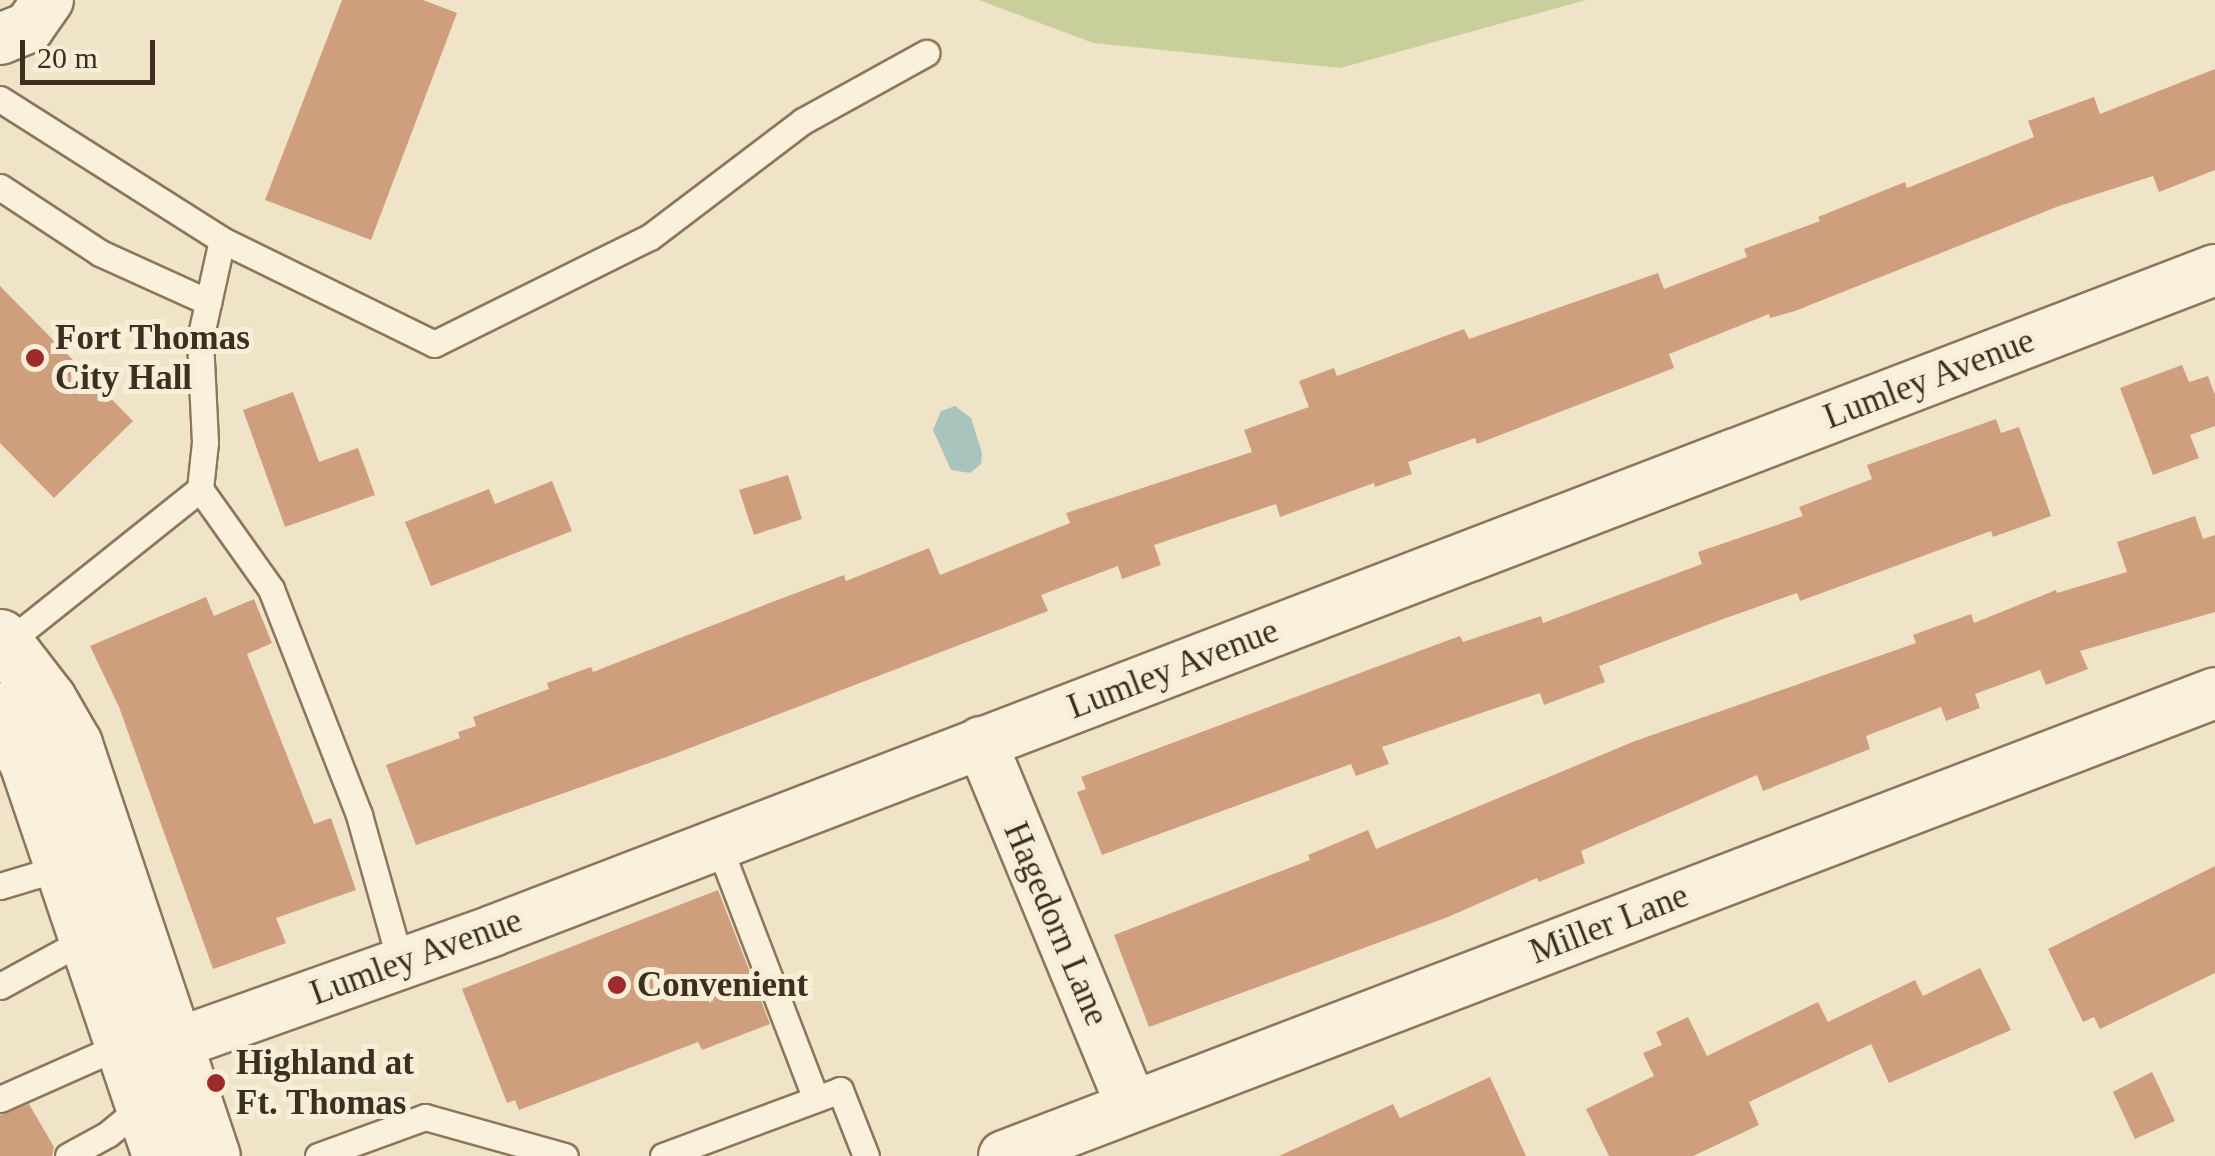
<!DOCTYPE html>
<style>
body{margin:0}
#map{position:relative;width:2215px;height:1156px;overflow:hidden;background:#f0e4c8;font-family:"Times New Roman",serif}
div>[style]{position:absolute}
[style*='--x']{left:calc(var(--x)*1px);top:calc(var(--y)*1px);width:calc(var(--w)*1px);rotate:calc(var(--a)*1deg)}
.green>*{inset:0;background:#c9cf9b}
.water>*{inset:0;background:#a9c4bc}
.building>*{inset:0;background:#cf9f7d}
.roads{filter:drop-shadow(2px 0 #8d765c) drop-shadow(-2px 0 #8d765c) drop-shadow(0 2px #8d765c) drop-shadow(0 -2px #8d765c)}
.lane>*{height:25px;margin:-12.5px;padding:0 12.5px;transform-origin:12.5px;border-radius:12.5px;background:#faf1dc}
.street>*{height:50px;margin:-25px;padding:0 25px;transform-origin:25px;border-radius:25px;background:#faf1dc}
.secondary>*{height:55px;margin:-27.5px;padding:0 27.5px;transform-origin:27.5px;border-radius:27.5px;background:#faf1dc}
.dots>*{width:28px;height:28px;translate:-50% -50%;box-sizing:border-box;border:5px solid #f7eed8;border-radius:50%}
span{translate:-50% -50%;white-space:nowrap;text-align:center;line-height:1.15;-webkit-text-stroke:10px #f7eed8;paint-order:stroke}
.poi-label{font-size:35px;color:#3d2e20;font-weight:700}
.left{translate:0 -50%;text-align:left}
.street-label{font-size:35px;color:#3d2e20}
.scale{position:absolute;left:20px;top:40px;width:135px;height:45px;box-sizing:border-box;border:5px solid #3d2e20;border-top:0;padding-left:12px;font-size:30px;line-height:35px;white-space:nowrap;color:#3d2e20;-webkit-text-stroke:8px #f7eed8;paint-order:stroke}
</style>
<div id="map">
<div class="green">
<i style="clip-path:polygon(979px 0,1586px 0,1340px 68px,1093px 43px)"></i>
</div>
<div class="water">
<i style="clip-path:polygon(955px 406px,971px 418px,982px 453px,981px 464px,970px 473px,951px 470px,933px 430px,941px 411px)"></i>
</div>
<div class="building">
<i style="clip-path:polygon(342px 0,423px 0,457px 13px,371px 240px,265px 200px)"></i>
<i style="clip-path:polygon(2215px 69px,2215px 170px,2159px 192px,2153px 176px,2059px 206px,1795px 311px,1770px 318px,1769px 314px,1669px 354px,1674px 368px,1477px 444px,1475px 438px,1408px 462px,1412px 474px,1375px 487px,1374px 483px,1280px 517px,1276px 504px,1154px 545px,1161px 565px,1122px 579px,1118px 566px,1041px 595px,1048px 611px,669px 756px,416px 845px,386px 765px,460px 738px,458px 732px,476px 726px,473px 717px,549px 689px,547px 683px,591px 667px,593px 672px,767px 604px,844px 575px,846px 581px,929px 548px,940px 575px,1070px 523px,1066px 513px,1252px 452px,1244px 430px,1309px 407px,1299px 381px,1334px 368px,1337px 376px,1464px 329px,1469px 339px,1658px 273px,1664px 289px,1747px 257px,1744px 249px,1820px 221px,1818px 217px,1905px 182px,1907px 188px,2034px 137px,2028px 121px,2094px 97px,2100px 114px)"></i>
<i style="clip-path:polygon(0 286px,133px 421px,54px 498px,0 443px)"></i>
<i style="clip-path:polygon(2182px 365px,2189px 382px,2208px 376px,2215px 395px,2215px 426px,2190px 435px,2199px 458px,2153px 475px,2120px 388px)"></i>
<i style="clip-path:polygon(293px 392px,319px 462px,358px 448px,375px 495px,285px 527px,243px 410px)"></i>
<i style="clip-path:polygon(1996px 419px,2001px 433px,2019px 427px,2051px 516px,1993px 537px,1991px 531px,1800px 601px,1797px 593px,1723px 619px,1599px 666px,1605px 682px,1544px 705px,1540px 693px,1382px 747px,1389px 764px,1356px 776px,1351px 764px,1102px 855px,1077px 792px,1086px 789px,1081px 777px,1438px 644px,1460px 636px,1463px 642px,1541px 616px,1543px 623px,1702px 564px,1698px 552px,1803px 516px,1799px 507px,1872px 479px,1867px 465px)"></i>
<i style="clip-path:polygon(788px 475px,802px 519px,754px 535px,739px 490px)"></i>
<i style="clip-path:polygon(552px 481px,572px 531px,431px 586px,405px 522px,489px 489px,495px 504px)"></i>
<i style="clip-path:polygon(2195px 516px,2203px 539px,2215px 535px,2215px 612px,2080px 651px,2088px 669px,2046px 685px,2040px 670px,1975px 694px,1980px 708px,1946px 721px,1941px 707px,1866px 736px,1870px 749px,1763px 791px,1757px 775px,1581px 851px,1585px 863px,1539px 882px,1537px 878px,1448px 917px,1149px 1027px,1114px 935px,1310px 860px,1308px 855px,1368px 830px,1376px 849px,1635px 741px,1916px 643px,1913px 635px,1971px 614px,1974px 623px,2056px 590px,2057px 593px,2127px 572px,2117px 542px)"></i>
<i style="clip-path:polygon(206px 597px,214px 616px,254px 599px,272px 643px,247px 654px,314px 824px,331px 818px,356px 890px,276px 918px,286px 943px,213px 969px,119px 707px,90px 646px)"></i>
<i style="clip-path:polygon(2215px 866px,2215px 973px,2100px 1029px,2094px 1017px,2083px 1022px,2048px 949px)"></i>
<i style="clip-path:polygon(718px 890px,770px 1024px,702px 1050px,698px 1042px,519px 1110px,515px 1100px,507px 1103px,462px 989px)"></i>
<i style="clip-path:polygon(1980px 968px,2011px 1030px,1889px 1083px,1871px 1044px,1749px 1102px,1759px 1125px,1693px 1156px,1609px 1156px,1586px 1109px,1654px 1076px,1643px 1053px,1662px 1045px,1656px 1032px,1688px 1017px,1707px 1056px,1818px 1002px,1828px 1022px,1915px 980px,1923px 996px)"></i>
<i style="clip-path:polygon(2152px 1072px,2175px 1121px,2135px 1139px,2113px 1092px)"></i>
<i style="clip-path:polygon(1490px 1077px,1526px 1156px,1279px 1156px,1393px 1104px,1400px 1118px)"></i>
<i style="clip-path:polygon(29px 1104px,54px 1147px,52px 1156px,0 1156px,0 1115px)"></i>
</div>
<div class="roads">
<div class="lane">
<i style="--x:0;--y:99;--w:263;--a:32.4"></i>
<i style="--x:222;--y:240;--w:236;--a:26.1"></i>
<i style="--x:434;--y:344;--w:241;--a:-26.4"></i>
<i style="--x:650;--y:237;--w:192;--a:-37.2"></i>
<i style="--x:803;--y:121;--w:141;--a:-28.9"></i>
<i style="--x:0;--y:187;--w:120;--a:33.4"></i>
<i style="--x:100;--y:253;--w:119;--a:24.4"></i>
<i style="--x:200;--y:489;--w:123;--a:54.6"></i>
<i style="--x:271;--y:589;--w:243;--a:68.7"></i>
<i style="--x:359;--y:815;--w:155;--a:74.3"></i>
<i style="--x:2;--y:647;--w:253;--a:-38.6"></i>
<i style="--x:200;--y:489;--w:47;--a:-83.9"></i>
<i style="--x:205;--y:442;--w:103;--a:-92.8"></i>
<i style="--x:200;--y:339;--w:101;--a:-77.5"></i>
<i style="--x:718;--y:844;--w:273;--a:69"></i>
<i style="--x:0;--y:886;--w:66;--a:-16.8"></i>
<i style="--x:0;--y:986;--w:100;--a:-28.6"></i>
<i style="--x:0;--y:1099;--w:136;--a:-23.9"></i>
<i style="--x:68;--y:1156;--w:46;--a:-28.8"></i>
<i style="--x:108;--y:1134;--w:44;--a:-39.5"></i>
<i style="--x:318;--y:1156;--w:114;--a:-20"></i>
<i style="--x:425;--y:1117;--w:145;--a:15.6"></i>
<i style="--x:663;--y:1156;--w:189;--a:-20.4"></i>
<i style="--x:840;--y:1090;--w:71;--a:68.5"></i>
</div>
<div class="street">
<i style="--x:0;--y:39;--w:31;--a:-22"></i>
<i style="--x:29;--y:27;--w:33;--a:-55"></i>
<i style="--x:981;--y:742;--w:394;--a:67.5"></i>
<i style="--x:139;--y:1057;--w:375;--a:-19.6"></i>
<i style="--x:492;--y:931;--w:1845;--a:-20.99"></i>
<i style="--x:1004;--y:1156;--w:1296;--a:-20.92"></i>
</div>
<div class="secondary">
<i style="--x:0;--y:637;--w:78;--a:52.3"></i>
<i style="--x:48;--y:699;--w:52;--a:60"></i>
<i style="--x:74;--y:744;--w:434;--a:71.5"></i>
<i style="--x:0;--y:710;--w:59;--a:62.6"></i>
<i style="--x:27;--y:762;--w:416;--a:71.3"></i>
</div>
</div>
<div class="dots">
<i style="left:35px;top:358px;background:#9e2a2b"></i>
<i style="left:617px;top:985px;background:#9e2a2b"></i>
<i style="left:216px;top:1083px;background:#9e2a2b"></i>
</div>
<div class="poi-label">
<span class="left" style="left:55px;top:358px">Fort Thomas<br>City Hall</span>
<span class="left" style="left:637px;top:985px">Convenient</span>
<span class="left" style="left:236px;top:1083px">Highland at<br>Ft. Thomas</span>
</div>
<div class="street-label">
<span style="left:1929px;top:379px;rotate:-21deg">Lumley Avenue</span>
<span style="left:1173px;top:669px;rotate:-21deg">Lumley Avenue</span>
<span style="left:1056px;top:924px;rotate:67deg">Hagedorn Lane</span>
<span style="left:1609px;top:924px;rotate:-21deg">Miller Lane</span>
<span style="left:416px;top:957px;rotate:-20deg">Lumley Avenue</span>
</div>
<div class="scale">20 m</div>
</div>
